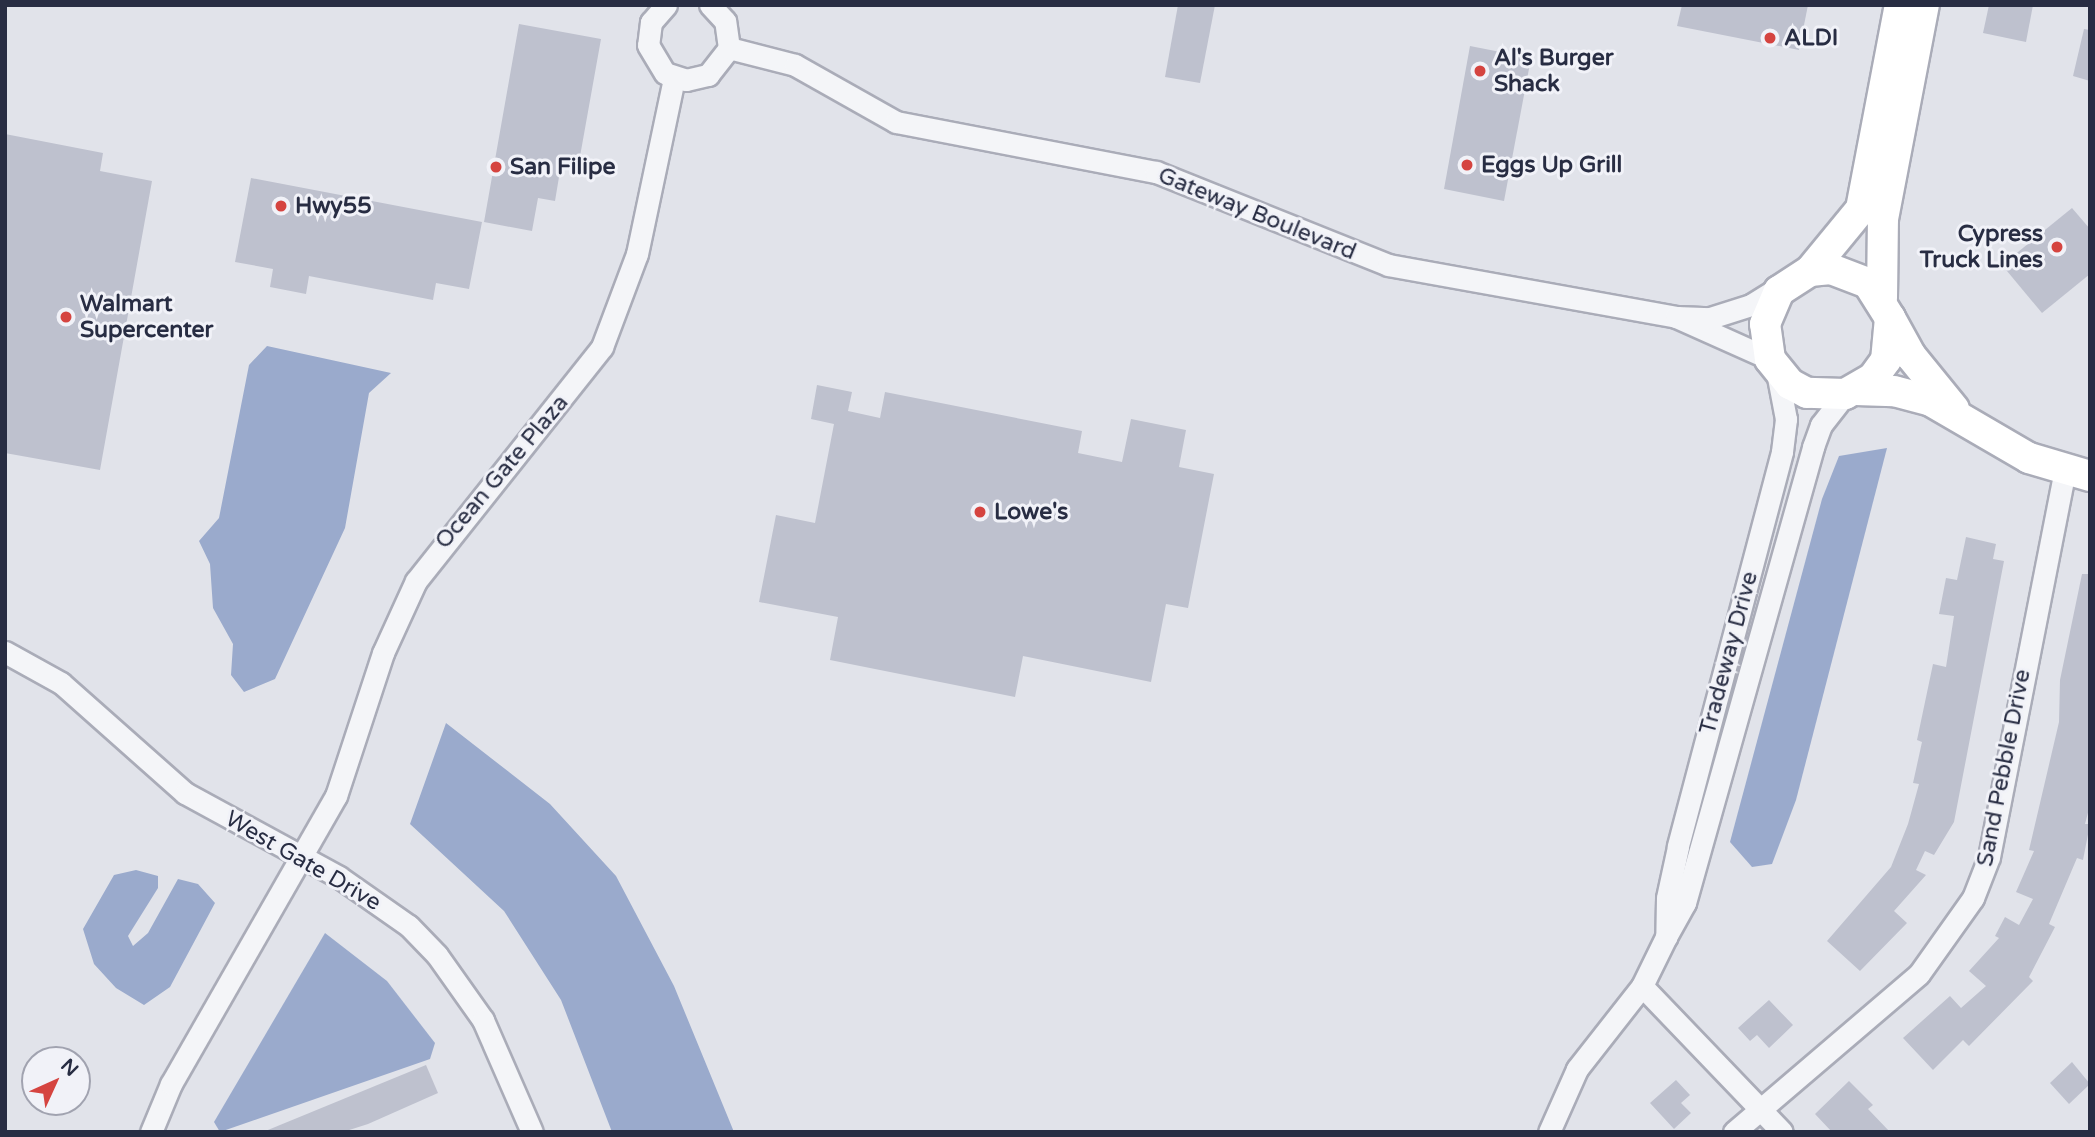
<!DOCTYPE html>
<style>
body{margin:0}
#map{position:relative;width:2095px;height:1137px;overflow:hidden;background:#e1e3ea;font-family:"Varela Round",sans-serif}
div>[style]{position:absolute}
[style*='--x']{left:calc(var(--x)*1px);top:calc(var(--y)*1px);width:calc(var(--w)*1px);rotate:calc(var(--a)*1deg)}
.water>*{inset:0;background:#9aaacc}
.building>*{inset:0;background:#bec1ce}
.roads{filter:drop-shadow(2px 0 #aaacb8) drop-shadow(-2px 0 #aaacb8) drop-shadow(0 2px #aaacb8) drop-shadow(0 -2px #aaacb8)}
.street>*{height:21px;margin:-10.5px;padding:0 10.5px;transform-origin:10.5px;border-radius:10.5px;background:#f4f5f8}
.secondary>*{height:30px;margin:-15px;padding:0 15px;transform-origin:15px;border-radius:15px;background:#fff}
.dots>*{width:19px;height:19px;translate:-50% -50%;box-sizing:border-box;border:4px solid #f1f2f8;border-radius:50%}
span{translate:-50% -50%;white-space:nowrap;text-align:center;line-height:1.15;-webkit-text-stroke:6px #f1f2f8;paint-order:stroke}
.poi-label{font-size:23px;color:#282d43;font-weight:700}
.left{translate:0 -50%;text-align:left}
.right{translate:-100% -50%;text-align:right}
.street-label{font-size:23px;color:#282d43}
.frame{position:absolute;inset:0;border:7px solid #282d43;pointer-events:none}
.north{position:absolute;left:21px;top:1046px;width:70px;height:70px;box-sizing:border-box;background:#f1f2f8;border:2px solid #a1a3b0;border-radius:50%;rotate:45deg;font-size:19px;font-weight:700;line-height:28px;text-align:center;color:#282d43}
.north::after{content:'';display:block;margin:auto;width:24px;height:32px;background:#d54440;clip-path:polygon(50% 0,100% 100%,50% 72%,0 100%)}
</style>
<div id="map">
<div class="water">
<i style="clip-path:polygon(267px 346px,391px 373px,369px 393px,345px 528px,275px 679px,244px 692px,231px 675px,233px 644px,213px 608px,210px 564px,199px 541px,219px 518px,249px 365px)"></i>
<i style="clip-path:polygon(1887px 448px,1796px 800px,1772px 864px,1752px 867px,1730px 842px,1822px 499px,1839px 456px)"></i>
<i style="clip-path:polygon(446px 723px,550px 804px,616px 876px,674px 986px,734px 1132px,612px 1132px,561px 1000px,504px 911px,410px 824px)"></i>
<i style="clip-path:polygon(136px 870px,158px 876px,158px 888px,128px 936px,133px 946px,148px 933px,178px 879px,198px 884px,215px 903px,170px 987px,144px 1005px,116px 988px,94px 964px,83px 929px,114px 875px)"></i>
<i style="clip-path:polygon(325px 933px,387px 981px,435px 1043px,430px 1059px,220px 1132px,214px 1122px)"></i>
</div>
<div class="building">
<i style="clip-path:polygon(1178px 5px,1215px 5px,1200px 83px,1165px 77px)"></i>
<i style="clip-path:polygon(1682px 5px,1808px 5px,1799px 50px,1677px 26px)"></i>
<i style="clip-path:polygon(1989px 5px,2033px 5px,2026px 42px,1983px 33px)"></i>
<i style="clip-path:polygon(519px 24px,601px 39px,579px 162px,562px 159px,555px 201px,538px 198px,532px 231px,484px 222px)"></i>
<i style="clip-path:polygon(2084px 29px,2090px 30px,2090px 81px,2073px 76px)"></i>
<i style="clip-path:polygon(1470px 46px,1531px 58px,1504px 201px,1444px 189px)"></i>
<i style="clip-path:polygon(5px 134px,103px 153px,100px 171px,152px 181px,100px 470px,5px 453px)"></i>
<i style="clip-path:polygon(251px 178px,482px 222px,469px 289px,436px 283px,433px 300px,309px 276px,306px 294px,270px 287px,273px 269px,235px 262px)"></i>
<i style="clip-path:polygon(2072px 208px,2090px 229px,2090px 274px,2042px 313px,2002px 265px)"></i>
<i style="clip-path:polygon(817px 385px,852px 392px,848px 411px,880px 418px,885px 392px,1082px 431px,1078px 453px,1122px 462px,1131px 419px,1186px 430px,1179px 467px,1214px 474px,1188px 608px,1166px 604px,1151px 682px,1023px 656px,1015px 697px,830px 660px,838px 617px,759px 602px,776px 515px,815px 523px,834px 424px,811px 419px)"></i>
<i style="clip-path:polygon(1966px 537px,1996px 544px,1993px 559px,2004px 561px,1954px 822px,1934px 855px,1925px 851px,1916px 870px,1926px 875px,1894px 911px,1907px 923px,1860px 971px,1827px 941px,1891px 867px,1908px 824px,1919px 784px,1913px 783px,1922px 742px,1917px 740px,1933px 664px,1946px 667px,1954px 616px,1939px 614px,1946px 578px,1957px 580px)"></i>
<i style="clip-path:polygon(2082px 574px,2090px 574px,2090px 805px,2085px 824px,2090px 824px,2083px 860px,2077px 858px,2049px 924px,2055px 927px,2029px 977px,2033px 981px,1969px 1046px,1963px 1040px,1933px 1070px,1903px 1038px,1950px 996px,1961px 1008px,1986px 986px,1969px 971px,1999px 938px,1995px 936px,2005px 917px,2019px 925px,2033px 899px,2016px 892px,2034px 851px,2029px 850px,2059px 722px,2060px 680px)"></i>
<i style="clip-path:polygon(1769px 1000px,1793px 1025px,1769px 1048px,1757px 1035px,1750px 1041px,1738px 1028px)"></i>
<i style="clip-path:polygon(2072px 1062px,2090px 1084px,2069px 1104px,2050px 1083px)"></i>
<i style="clip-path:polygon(426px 1065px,438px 1093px,368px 1124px,343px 1132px,263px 1132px)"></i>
<i style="clip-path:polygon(1676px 1080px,1690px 1095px,1681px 1103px,1691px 1113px,1674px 1129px,1650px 1103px)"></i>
<i style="clip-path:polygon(1849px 1081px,1873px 1105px,1868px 1109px,1890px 1132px,1832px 1132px,1815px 1114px)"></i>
</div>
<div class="roads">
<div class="street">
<i style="--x:666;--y:5;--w:23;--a:131"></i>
<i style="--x:651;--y:22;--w:23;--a:97"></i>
<i style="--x:648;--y:45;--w:33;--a:59"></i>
<i style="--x:665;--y:73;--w:22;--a:18"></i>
<i style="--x:686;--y:80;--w:23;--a:-13"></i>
<i style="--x:708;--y:75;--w:34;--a:-52"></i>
<i style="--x:729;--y:48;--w:27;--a:-98"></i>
<i style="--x:725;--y:21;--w:22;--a:-133"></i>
<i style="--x:729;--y:48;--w:68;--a:14.4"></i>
<i style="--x:795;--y:65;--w:116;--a:29.4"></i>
<i style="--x:896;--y:122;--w:265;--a:10.9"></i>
<i style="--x:1156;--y:172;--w:250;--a:21.8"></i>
<i style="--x:1388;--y:265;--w:293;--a:10.2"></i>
<i style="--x:1770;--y:359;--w:103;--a:-155.9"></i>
<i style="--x:1676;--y:317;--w:34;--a:2"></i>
<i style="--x:1710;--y:318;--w:43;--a:-17.6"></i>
<i style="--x:1751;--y:305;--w:36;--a:-32"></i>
<i style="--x:1777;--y:372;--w:48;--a:79.2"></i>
<i style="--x:1786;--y:419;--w:33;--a:97"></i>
<i style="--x:1782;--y:452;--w:408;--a:104.8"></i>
<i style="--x:1678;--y:847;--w:52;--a:102.2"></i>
<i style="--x:1667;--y:898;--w:39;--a:91"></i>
<i style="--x:1666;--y:937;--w:39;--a:-61"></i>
<i style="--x:1685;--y:903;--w:474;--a:-74.3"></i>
<i style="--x:1813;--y:447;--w:23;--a:-70"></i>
<i style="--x:1821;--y:425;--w:39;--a:-52"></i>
<i style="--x:5;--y:652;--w:64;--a:29"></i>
<i style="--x:61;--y:683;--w:166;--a:41.6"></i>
<i style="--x:185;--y:793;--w:175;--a:28.6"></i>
<i style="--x:339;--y:877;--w:85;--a:35"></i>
<i style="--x:409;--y:926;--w:40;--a:46"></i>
<i style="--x:437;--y:955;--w:80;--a:54.7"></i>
<i style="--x:483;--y:1020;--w:122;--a:66.4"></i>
<i style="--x:1642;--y:986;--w:202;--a:46.2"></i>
<i style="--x:151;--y:1132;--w:52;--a:-67.4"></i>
<i style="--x:171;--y:1084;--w:332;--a:-60.2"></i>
<i style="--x:336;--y:796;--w:151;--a:-71.8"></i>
<i style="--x:383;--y:653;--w:79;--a:-65.4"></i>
<i style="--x:416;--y:581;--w:299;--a:-51.5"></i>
<i style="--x:602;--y:347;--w:99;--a:-69.4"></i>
<i style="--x:637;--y:254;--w:180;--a:-78.1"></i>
<i style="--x:1549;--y:1132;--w:69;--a:-66"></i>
<i style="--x:1577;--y:1069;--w:105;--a:-51.9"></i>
<i style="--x:1642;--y:986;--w:55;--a:-63.9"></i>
<i style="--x:1734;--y:1132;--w:243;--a:-40.5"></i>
<i style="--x:1919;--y:974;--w:93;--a:-54.6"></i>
<i style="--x:1973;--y:898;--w:44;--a:-68.7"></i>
<i style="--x:1989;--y:857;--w:393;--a:-78.9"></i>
</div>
<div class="secondary">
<i style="--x:1810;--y:271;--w:21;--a:-5"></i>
<i style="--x:1831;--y:269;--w:40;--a:21"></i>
<i style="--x:1868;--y:283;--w:41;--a:57.8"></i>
<i style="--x:1890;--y:318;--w:42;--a:95.4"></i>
<i style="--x:1886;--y:360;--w:22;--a:126"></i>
<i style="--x:1873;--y:378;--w:32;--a:150"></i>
<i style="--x:1845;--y:394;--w:38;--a:-178"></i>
<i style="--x:1807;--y:393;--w:19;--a:-152"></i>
<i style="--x:1790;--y:384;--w:32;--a:-129"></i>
<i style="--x:1770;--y:359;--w:35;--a:-98"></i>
<i style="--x:1765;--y:324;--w:36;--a:-67"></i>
<i style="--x:1779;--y:291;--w:37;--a:-33"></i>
<i style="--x:1810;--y:271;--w:80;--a:-50.6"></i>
<i style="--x:1861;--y:209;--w:208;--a:-79.2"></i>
<i style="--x:1882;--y:298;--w:79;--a:-89.3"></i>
<i style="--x:1883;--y:219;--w:218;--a:-79.2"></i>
<i style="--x:1890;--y:318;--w:43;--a:61.1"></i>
<i style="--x:1911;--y:356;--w:68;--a:50.9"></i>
<i style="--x:1856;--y:390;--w:38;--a:2"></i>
<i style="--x:1894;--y:391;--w:38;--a:15"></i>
<i style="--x:1931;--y:401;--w:113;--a:30.2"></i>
<i style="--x:2029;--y:458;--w:64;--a:16.4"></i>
</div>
</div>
<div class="dots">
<i style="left:1770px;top:38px;background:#d54440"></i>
<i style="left:1480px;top:71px;background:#d54440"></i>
<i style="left:1467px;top:165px;background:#d54440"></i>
<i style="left:496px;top:167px;background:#d54440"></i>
<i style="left:281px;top:206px;background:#d54440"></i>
<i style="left:2057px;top:247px;background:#d54440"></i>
<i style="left:66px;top:317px;background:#d54440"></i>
<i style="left:980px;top:512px;background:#d54440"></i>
</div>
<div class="poi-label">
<span class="left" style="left:1784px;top:38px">ALDI</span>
<span class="left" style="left:1494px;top:71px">Al's Burger<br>Shack</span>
<span class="left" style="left:1481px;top:165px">Eggs Up Grill</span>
<span class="left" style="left:510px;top:167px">San Filipe</span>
<span class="left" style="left:295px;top:206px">Hwy55</span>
<span class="right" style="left:2043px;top:247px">Cypress<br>Truck Lines</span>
<span class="left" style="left:80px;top:317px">Walmart<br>Supercenter</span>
<span class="left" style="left:994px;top:512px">Lowe's</span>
</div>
<div class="street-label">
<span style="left:1257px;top:214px;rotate:22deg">Gateway Boulevard</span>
<span style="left:502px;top:472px;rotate:-50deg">Ocean Gate Plaza</span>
<span style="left:1729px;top:653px;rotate:-75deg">Tradeway Drive</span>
<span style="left:2004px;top:768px;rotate:-79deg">Sand Pebble Drive</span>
<span style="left:303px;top:861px;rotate:30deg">West Gate Drive</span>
</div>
<div class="frame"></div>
<div class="north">N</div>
</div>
